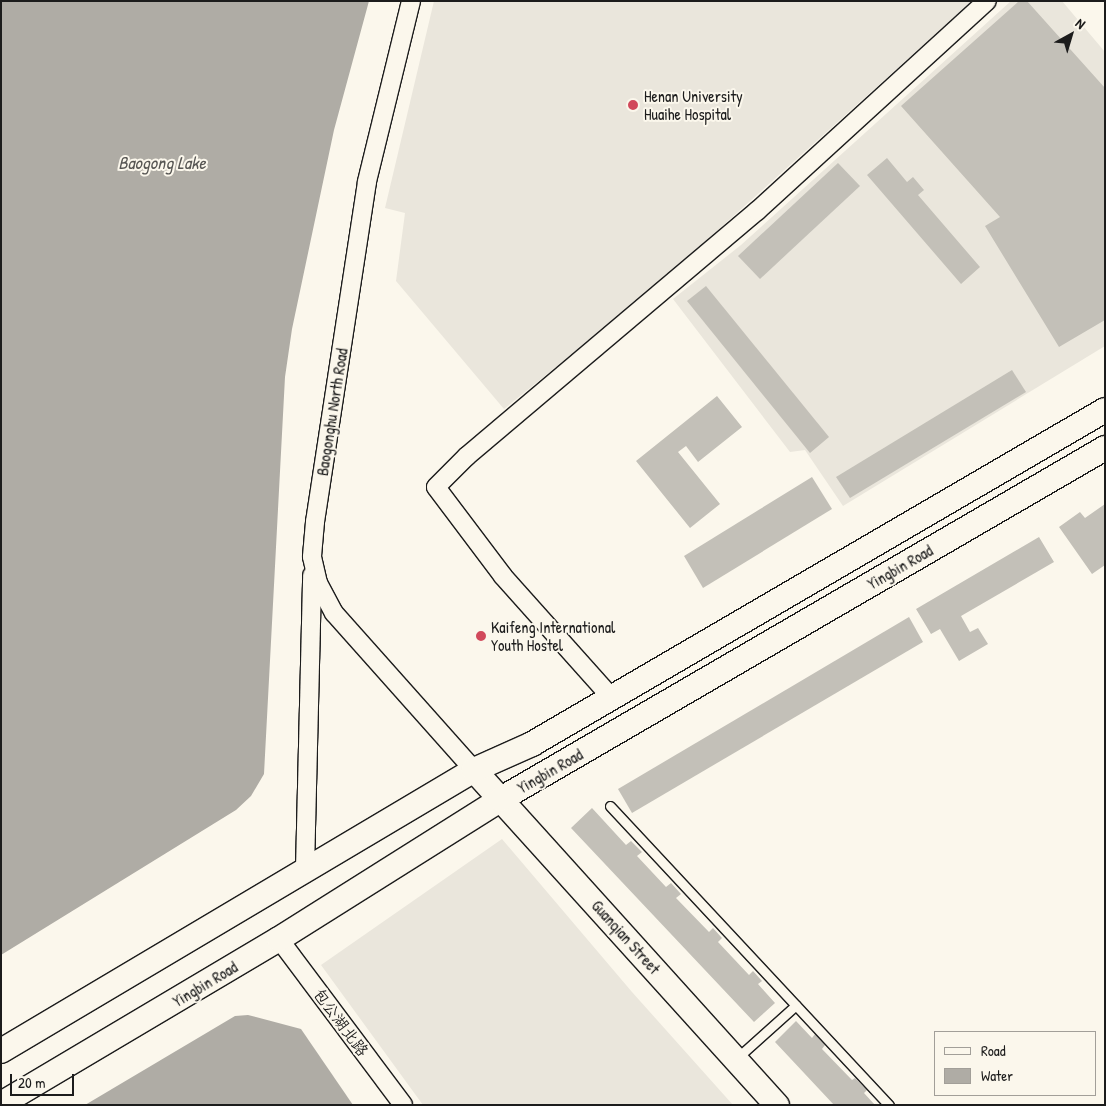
<!DOCTYPE html>
<meta charset="utf-8">
<style>
body{margin:0}
#map{position:relative;width:1106px;height:1106px;overflow:hidden;background:#fbf7ec;font-family:"Patrick Hand","LXGW WenKai TC",sans-serif}
div>[style]{position:absolute}
[style*='--x']{left:calc(var(--x)*1px);top:calc(var(--y)*1px);width:calc(var(--w)*1px);rotate:calc(var(--a)*1deg)}
.built>*{inset:0;background:#eae6dc}
.water>*{inset:0;background:#afaca5}
.building>*{inset:0;background:#c3c0b8}
.roads{filter:drop-shadow(1px 0 #1c1c1c) drop-shadow(-1px 0 #1c1c1c) drop-shadow(0 1px #1c1c1c) drop-shadow(0 -1px #1c1c1c)}
.lane>*{height:9px;margin:-4.5px;padding:0 4.5px;transform-origin:4.5px;border-radius:4.5px;background:#fbf7ec}
.street>*{height:18px;margin:-9px;padding:0 9px;transform-origin:9px;border-radius:9px;background:#fbf7ec}
.secondary>*{height:24px;margin:-12px;padding:0 12px;transform-origin:12px;border-radius:12px;background:#fbf7ec}
.dots>*{width:14px;height:14px;translate:-50% -50%;box-sizing:border-box;border:2px solid #fbf7ec;border-radius:50%}
span{translate:-50% -50%;white-space:nowrap;text-align:center;line-height:1.15;-webkit-text-stroke:4px #fbf7ec;paint-order:stroke}
.poi-label{font-size:16px;color:#1c1c1c}
.left{translate:0 -50%;text-align:left}
.street-label{font-size:16px;color:#1c1c1c}
.water-label{font-size:18px;color:#575653;font-style:italic}
.frame{position:absolute;inset:0;border:2px solid #1c1c1c;pointer-events:none}
.legend{position:absolute;left:934px;top:1031px;width:162px;height:65px;box-sizing:border-box;background:#fbf7ec;border:1px solid #a29f99;margin:0;padding:6px 9px;list-style:none;font-size:15px;color:#1c1c1c}
.legend li{display:flex;align-items:center;gap:10px;height:25px}
.legend b{width:25px;border:1px solid #a29f99}
.north{position:absolute;left:1046px;top:10px;width:50px;height:50px;-webkit-text-stroke:4px #fbf7ec;paint-order:stroke;rotate:39deg;font-size:14px;font-weight:700;line-height:20px;text-align:center;color:#1c1c1c}
.north::after{content:'';display:block;margin:auto;width:18px;height:22px;background:#1c1c1c;clip-path:polygon(50% 0,100% 100%,50% 72%,0 100%)}
.scale{position:absolute;left:10px;top:1074px;width:64px;height:22px;box-sizing:border-box;border:2px solid #1c1c1c;border-top:0;padding-left:6px;font-size:15px;line-height:18px;white-space:nowrap;color:#1c1c1c;-webkit-text-stroke:4px #fbf7ec;paint-order:stroke}
</style>
<div id="map">
<div class="built">
<i style="clip-path:polygon(434px 1px,972px 1px,657px 285px,504px 409px,396px 281px,405px 213px,385px 208px)"></i>
<i style="clip-path:polygon(1011px 1px,1062px 1px,1105px 52px,1105px 346px,843px 506px,805px 450px,790px 452px,673px 299px,741px 245px)"></i>
<i style="clip-path:polygon(502px 839px,632px 992px,733px 1105px,423px 1105px,321px 965px)"></i>
</div>
<div class="water">
<i style="clip-path:polygon(1px 1px,369px 1px,334px 130px,292px 329px,285px 377px,264px 774px,251px 796px,236px 810px,1px 955px)"></i>
<i style="clip-path:polygon(248px 1015px,301px 1029px,353px 1105px,85px 1105px,235px 1016px)"></i>
</div>
<div class="building">
<i style="clip-path:polygon(1019px 1px,1027px 1px,1105px 88px,1105px 320px,1059px 347px,985px 226px,1000px 217px,901px 106px)"></i>
<i style="clip-path:polygon(887px 158px,907px 182px,913px 177px,924px 190px,918px 195px,980px 267px,961px 284px,867px 175px)"></i>
<i style="clip-path:polygon(838px 163px,860px 186px,760px 279px,738px 256px)"></i>
<i style="clip-path:polygon(706px 286px,829px 437px,810px 453px,687px 301px)"></i>
<i style="clip-path:polygon(1012px 370px,1026px 392px,850px 498px,836px 477px)"></i>
<i style="clip-path:polygon(717px 396px,742px 427px,698px 462px,686px 446px,678px 452px,720px 504px,690px 528px,636px 461px)"></i>
<i style="clip-path:polygon(812px 477px,832px 509px,703px 588px,684px 556px)"></i>
<i style="clip-path:polygon(1105px 504px,1105px 565px,1092px 574px,1059px 527px,1080px 512px,1085px 518px)"></i>
<i style="clip-path:polygon(1039px 537px,1054px 562px,961px 616px,970px 632px,978px 628px,988px 644px,959px 661px,940px 629px,931px 634px,916px 609px)"></i>
<i style="clip-path:polygon(909px 617px,923px 642px,632px 813px,618px 789px)"></i>
<i style="clip-path:polygon(592px 808px,626px 845px,631px 841px,642px 852px,637px 856px,666px 887px,671px 883px,681px 894px,676px 898px,709px 932px,713px 928px,722px 938px,718px 942px,749px 975px,753px 971px,762px 981px,758px 984px,775px 1003px,754px 1022px,571px 828px)"></i>
<i style="clip-path:polygon(796px 1021px,812px 1038px,815px 1034px,825px 1045px,822px 1049px,852px 1080px,855px 1078px,867px 1090px,864px 1093px,875px 1105px,834px 1105px,775px 1042px)"></i>
</div>
<div class="roads">
<div class="lane">
<i style="--x:610;--y:806;--w:409;--a:47"></i>
<i style="--x:737;--y:1058;--w:79;--a:-41.9"></i>
</div>
<div class="street">
<i style="--x:411;--y:1;--w:186;--a:103.7"></i>
<i style="--x:367;--y:182;--w:344;--a:98.7"></i>
<i style="--x:315;--y:522;--w:35;--a:95"></i>
<i style="--x:312;--y:557;--w:27;--a:77"></i>
<i style="--x:318;--y:583;--w:34;--a:62"></i>
<i style="--x:334;--y:613;--w:210;--a:48.3"></i>
<i style="--x:611;--y:697;--w:162;--a:-131.8"></i>
<i style="--x:503;--y:576;--w:111;--a:-127"></i>
<i style="--x:436;--y:487;--w:44;--a:-45"></i>
<i style="--x:467;--y:456;--w:380;--a:-40.2"></i>
<i style="--x:757;--y:211;--w:311;--a:-42.4"></i>
<i style="--x:305;--y:869;--w:294;--a:-88.6"></i>
<i style="--x:279;--y:939;--w:207;--a:53.2"></i>
</div>
<div class="secondary">
<i style="--x:474;--y:770;--w:452;--a:47.9"></i>
<i style="--x:1;--y:1051;--w:550;--a:-30.71"></i>
<i style="--x:474;--y:770;--w:64;--a:-24.1"></i>
<i style="--x:532;--y:744;--w:663;--a:-30.24"></i>
<i style="--x:1;--y:1104;--w:323;--a:-30.7"></i>
<i style="--x:279;--y:939;--w:262;--a:-32.2"></i>
<i style="--x:501;--y:799;--w:699;--a:-30.16"></i>
</div>
</div>
<div class="dots">
<i style="left:633px;top:105px;background:#d1495b"></i>
<i style="left:481px;top:636px;background:#d1495b"></i>
</div>
<div class="poi-label">
<span class="left" style="left:644px;top:105px">Henan University<br>Huaihe Hospital</span>
<span class="left" style="left:491px;top:636px">Kaifeng International<br>Youth Hostel</span>
</div>
<div class="street-label">
<span style="left:332px;top:412px;rotate:-81deg">Baogonghu North Road</span>
<span style="left:900px;top:567px;rotate:-30deg">Yingbin Road</span>
<span style="left:550px;top:771px;rotate:-30deg">Yingbin Road</span>
<span style="left:626px;top:937px;rotate:48deg">Guanqian Street</span>
<span style="left:205px;top:984px;rotate:-31deg">Yingbin Road</span>
<span style="left:341px;top:1022px;rotate:53deg">包公湖北路</span>
</div>
<div class="water-label">
<span style="left:162px;top:163px">Baogong Lake</span>
</div>
<div class="frame"></div>
<ul class="legend">
<li><b style="height:6px;background:#fbf7ec"></b>Road</li>
<li><b style="height:14px;background:#afaca5"></b>Water</li>
</ul>
<div class="north">N</div>
<div class="scale">20 m</div>
</div>
